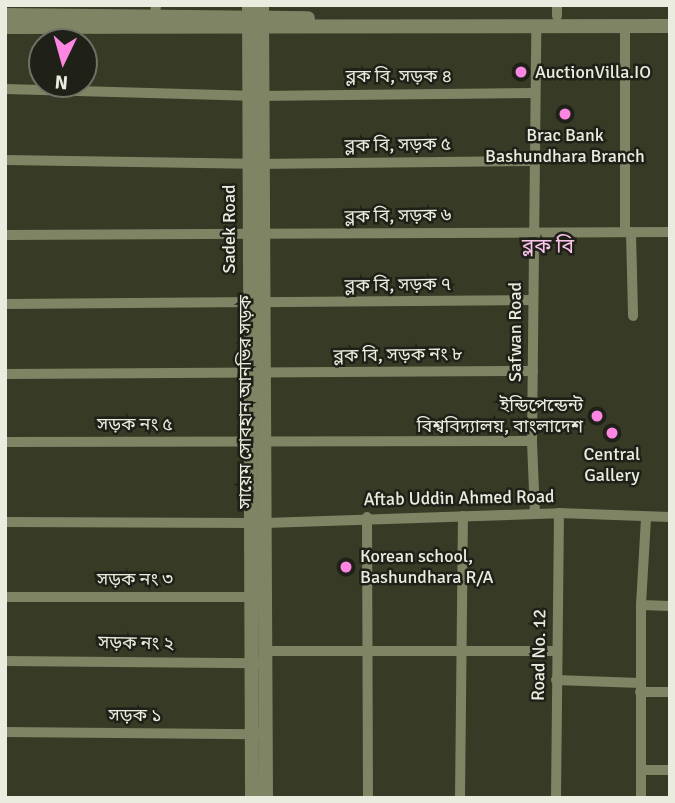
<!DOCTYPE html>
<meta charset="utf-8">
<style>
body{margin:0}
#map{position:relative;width:675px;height:803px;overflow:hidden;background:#373a25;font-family:Signika,"Noto Sans Bengali",sans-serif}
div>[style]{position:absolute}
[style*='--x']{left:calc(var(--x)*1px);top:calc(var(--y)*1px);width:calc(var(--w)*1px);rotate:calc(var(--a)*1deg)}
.minor>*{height:10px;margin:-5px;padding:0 5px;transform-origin:5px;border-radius:5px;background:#7f8465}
.tertiary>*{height:14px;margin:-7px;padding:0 7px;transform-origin:7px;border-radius:7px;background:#7f8465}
.dots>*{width:19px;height:19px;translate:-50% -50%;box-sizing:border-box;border:4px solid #1f2017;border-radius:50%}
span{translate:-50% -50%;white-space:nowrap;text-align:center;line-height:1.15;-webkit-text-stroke:5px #1f2017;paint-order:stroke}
.poi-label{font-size:18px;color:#eaecdf}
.left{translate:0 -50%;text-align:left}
.right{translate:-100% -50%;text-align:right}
.street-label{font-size:18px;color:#eaecdf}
.quarter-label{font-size:21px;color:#fac4eb}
.frame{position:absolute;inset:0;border:7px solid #eaecdf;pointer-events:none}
.north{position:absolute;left:28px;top:28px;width:70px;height:70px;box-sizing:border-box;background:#1f2017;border:2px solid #707267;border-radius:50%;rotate:185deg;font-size:19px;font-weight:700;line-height:28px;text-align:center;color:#eaecdf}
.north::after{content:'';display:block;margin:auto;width:24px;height:32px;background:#fd86e2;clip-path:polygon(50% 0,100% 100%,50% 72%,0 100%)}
</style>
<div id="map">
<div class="minor">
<i style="--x:557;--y:5;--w:11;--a:90"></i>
<i style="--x:155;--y:16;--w:11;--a:-85"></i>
<i style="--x:625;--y:25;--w:207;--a:90"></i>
<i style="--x:5;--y:89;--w:244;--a:1.6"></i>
<i style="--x:249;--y:96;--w:285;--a:-0.6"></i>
<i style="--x:5;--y:160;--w:244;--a:0.9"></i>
<i style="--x:249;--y:164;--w:285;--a:-0.6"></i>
<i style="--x:631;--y:232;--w:84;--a:88.6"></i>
<i style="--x:5;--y:235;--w:665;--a:-0.26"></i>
<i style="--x:5;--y:304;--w:528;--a:-0.43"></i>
<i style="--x:5;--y:374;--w:528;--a:-0.33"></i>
<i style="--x:5;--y:442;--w:527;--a:-0.11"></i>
<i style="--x:535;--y:514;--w:73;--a:-92.4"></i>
<i style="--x:532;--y:441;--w:416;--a:-89.4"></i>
<i style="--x:367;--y:517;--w:281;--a:89.8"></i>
<i style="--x:5;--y:522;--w:260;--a:0.2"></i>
<i style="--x:265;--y:523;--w:294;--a:-1.9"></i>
<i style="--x:559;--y:513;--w:111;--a:2.1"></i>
<i style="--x:5;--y:597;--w:254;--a:0"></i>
<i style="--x:641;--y:605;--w:29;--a:2"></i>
<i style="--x:265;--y:651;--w:291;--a:0"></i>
<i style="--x:5;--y:661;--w:254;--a:0.5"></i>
<i style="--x:556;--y:680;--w:84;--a:2"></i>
<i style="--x:640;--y:692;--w:30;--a:0"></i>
<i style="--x:5;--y:732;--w:253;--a:0.5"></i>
<i style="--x:643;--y:770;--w:27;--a:0"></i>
<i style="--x:460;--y:798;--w:282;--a:-89.4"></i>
<i style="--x:556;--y:798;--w:285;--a:-89.4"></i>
<i style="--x:641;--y:798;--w:193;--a:-90"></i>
<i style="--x:641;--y:605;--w:88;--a:-86.7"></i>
</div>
<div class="tertiary">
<i style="--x:249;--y:5;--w:793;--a:89.78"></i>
<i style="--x:262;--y:5;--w:793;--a:89.71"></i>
<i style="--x:5;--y:15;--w:303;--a:0.6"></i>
<i style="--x:5;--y:27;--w:665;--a:-0.09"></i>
</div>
<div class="dots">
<i style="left:521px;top:72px;background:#fd86e2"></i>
<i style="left:565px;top:114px;background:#fd86e2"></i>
<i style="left:597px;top:416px;background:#fd86e2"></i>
<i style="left:612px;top:433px;background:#fd86e2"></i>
<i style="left:346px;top:567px;background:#fd86e2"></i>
</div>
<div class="poi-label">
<span class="left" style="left:535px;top:72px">AuctionVilla.IO</span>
<span style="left:565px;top:146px">Brac Bank<br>Bashundhara Branch</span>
<span class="right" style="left:583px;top:416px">ইন্ডিপেন্ডেন্ট<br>বিশ্ববিদ্যালয়, বাংলাদেশ</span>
<span style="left:612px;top:465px">Central<br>Gallery</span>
<span class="left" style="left:360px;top:567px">Korean school,<br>Bashundhara R/A</span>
</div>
<div class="street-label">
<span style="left:399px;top:76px">ব্লক বি, সড়ক ৪</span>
<span style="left:398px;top:145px;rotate:-1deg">ব্লক বি, সড়ক ৫</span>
<span style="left:398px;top:216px;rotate:-1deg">ব্লক বি, সড়ক ৬</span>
<span style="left:229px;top:229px;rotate:-90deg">Sadek Road</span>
<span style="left:398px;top:285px;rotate:-1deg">ব্লক বি, সড়ক ৭</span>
<span style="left:515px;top:332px;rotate:-90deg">Safwan Road</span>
<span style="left:398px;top:355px;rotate:-1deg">ব্লক বি, সড়ক নং ৮</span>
<span style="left:245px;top:402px;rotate:-90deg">সায়েম সোবহান আনভির সড়ক</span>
<span style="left:135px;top:424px">সড়ক নং ৫</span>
<span style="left:459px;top:498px;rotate:-1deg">Aftab Uddin Ahmed Road</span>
<span style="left:135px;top:579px">সড়ক নং ৩</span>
<span style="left:136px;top:643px;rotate:1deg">সড়ক নং ২</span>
<span style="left:539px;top:655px;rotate:-89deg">Road No. 12</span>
<span style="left:135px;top:715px">সড়ক ১</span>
</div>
<div class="quarter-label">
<span style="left:548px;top:246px">ব্লক বি</span>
</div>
<div class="frame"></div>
<div class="north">N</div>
</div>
